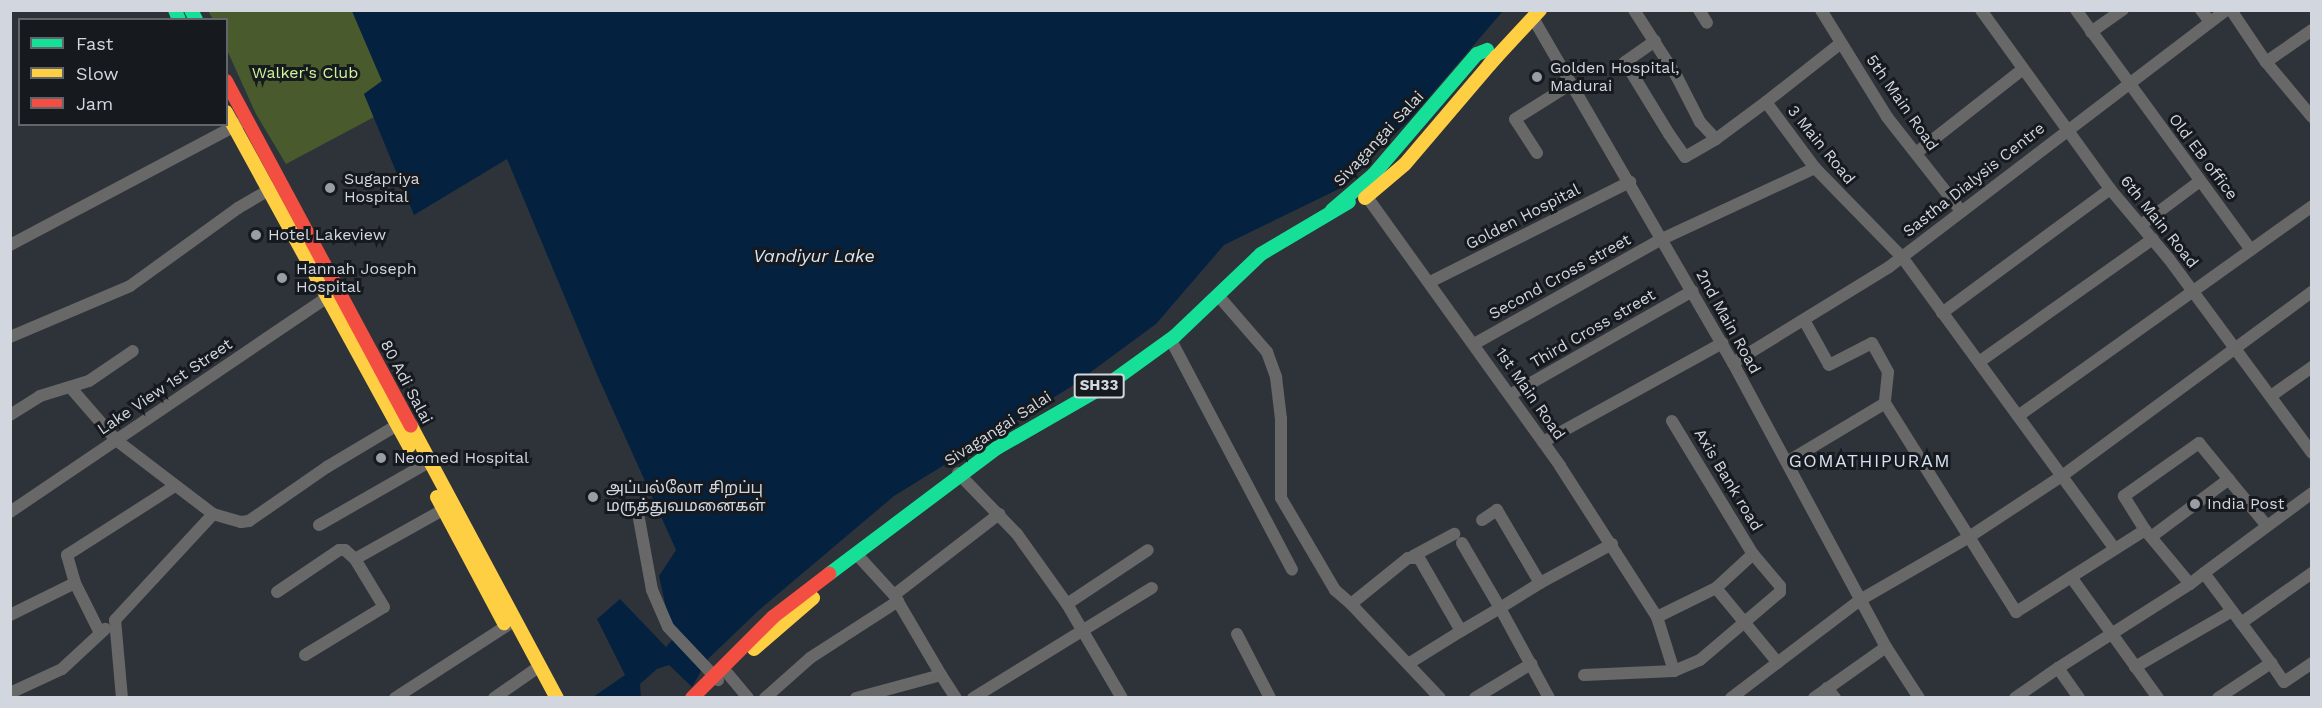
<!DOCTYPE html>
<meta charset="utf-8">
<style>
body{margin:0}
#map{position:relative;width:2322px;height:708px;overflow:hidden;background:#2e333a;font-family:"Work Sans","Noto Sans Tamil",sans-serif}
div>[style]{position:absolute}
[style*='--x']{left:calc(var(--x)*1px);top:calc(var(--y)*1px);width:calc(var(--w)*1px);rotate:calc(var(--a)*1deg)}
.green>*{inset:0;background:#495b2d}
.water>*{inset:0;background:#042240}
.street>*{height:12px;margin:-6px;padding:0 6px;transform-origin:6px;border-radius:6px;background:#696868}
.fast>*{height:14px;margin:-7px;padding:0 7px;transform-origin:7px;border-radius:7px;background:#16e098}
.slow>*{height:14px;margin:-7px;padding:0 7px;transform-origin:7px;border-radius:7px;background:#ffcf43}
.jam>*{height:14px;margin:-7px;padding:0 7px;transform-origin:7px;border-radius:7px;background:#f24e42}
.fast-bridge>*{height:14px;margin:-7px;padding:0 7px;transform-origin:7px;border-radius:7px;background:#16e098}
.jam-bridge>*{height:14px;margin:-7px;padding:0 7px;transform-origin:7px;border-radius:7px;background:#f24e42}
.dots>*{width:16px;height:16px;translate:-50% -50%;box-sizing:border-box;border:3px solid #161a1f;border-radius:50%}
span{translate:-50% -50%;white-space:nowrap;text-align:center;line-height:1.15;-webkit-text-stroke:6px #161a1f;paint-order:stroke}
.shield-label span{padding:2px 4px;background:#161a1f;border:2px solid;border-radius:4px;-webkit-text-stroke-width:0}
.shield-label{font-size:15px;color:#d2d7df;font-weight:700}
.poi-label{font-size:16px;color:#d2d7df}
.left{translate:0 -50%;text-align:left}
.park-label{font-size:16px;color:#cff399}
.street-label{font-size:16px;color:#d2d7df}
.water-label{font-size:18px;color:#d9e6f4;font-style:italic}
.neighbourhood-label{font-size:18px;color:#d5e0ef;letter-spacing:1.5px}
.frame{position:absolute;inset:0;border:12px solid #d2d7df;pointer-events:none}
.legend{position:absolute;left:18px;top:18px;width:210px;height:108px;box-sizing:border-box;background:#161a1f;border:2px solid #61666c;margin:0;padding:8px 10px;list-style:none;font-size:18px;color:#d2d7df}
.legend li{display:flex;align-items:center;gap:12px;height:30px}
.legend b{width:30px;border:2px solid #61666c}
</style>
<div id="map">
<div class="green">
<i style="clip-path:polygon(208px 11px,352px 11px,382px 81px,364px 94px,374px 117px,286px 164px,256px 114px,227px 50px,226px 20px,213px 19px)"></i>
</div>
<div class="water">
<i style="clip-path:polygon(352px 11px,1503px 11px,1411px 118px,1341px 188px,1224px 245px,1156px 324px,1069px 388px,894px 496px,758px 611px,708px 659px,692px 687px,669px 665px,657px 669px,640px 684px,641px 698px,593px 697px,625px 675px,597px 619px,620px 599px,666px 647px,678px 633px,667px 612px,659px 576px,676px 550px,599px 379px,507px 159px,414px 215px,364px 94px,382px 81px)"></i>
</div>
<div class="street">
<i style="--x:1634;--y:10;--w:80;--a:57.3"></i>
<i style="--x:1677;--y:77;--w:51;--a:62.9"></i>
<i style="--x:1700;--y:122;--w:23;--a:47"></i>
<i style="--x:1716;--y:139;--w:62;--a:-36.5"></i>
<i style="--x:1766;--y:102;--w:82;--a:53.4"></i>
<i style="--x:1815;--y:168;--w:124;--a:45.7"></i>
<i style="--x:1902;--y:257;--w:361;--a:53.9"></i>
<i style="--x:1699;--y:10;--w:15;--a:58"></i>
<i style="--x:1821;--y:10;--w:126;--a:58.3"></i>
<i style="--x:1887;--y:117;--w:120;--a:51.8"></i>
<i style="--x:1981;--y:10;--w:221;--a:54.2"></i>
<i style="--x:2110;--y:189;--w:92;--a:49.9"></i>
<i style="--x:2169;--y:259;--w:241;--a:53.6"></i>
<i style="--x:2076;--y:10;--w:297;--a:53.9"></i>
<i style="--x:2201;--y:10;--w:15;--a:53"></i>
<i style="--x:2231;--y:10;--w:63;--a:56.1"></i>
<i style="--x:2266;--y:62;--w:56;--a:-34.8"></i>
<i style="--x:1533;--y:18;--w:399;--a:59.9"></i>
<i style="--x:1733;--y:363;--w:323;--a:61.7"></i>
<i style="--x:1886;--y:647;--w:61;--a:57.1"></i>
<i style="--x:2091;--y:32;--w:39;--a:-35"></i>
<i style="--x:1655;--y:41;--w:37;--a:145"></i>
<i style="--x:1625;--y:62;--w:84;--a:58.6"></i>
<i style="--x:1669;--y:134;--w:28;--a:55"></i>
<i style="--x:1685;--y:157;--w:36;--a:-30"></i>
<i style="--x:2266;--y:62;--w:72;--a:50.1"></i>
<i style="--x:1766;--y:102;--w:95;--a:-38.2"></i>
<i style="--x:1537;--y:153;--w:40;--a:-122.9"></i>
<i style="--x:1515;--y:119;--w:66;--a:-32"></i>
<i style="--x:1916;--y:153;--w:136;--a:-38.1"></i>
<i style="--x:1367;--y:197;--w:331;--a:54.3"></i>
<i style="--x:1560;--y:466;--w:179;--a:57.3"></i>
<i style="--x:2141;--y:225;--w:74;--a:-36.7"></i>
<i style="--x:10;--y:245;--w:260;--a:-27.9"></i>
<i style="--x:1430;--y:282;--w:224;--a:-26.6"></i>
<i style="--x:1222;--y:300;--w:69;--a:49.1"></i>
<i style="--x:1267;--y:352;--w:27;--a:70"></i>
<i style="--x:1276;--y:377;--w:42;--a:83.2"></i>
<i style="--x:1281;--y:419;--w:79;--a:90"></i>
<i style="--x:1281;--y:498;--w:107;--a:59.6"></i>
<i style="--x:1335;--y:590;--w:21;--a:41"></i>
<i style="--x:1351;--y:604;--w:73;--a:-38.9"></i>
<i style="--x:1408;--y:558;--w:11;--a:0"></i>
<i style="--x:1419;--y:558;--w:84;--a:60.1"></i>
<i style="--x:1461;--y:631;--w:45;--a:-30.5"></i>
<i style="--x:1500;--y:608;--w:102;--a:61.4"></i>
<i style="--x:1942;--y:313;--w:209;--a:-36.4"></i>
<i style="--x:1804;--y:320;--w:51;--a:60.9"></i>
<i style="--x:1829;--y:365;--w:48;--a:-27.1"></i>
<i style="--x:1872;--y:343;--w:33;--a:61"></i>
<i style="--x:1888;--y:372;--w:31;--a:96"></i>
<i style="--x:10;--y:337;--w:130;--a:-23"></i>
<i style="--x:130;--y:286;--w:133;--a:-35.8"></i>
<i style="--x:238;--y:208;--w:42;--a:-30.3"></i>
<i style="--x:1173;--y:344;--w:255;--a:62.2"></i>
<i style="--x:1474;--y:344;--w:215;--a:-29.2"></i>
<i style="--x:1662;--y:239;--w:169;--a:-24.9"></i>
<i style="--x:1979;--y:362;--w:213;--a:-35.3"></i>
<i style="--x:1733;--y:363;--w:183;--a:-31.6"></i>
<i style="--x:1889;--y:267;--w:424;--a:-37.3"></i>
<i style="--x:70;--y:387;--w:70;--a:49"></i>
<i style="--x:116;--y:440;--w:122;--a:37.3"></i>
<i style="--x:213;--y:514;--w:29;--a:16"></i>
<i style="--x:241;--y:522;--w:8;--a:-7"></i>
<i style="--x:249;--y:521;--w:95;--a:-34.7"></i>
<i style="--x:327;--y:467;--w:90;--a:-30.9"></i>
<i style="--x:1510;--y:395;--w:210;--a:-29.7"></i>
<i style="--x:2271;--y:396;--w:50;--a:-35.3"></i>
<i style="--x:10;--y:415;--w:36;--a:-32"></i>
<i style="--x:40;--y:396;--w:51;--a:-17"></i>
<i style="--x:89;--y:381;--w:53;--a:-34.3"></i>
<i style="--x:2018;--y:416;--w:361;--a:-35.5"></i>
<i style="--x:1672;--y:421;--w:156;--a:58.7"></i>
<i style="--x:1753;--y:554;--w:50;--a:137.4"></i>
<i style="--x:1716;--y:588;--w:97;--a:50.4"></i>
<i style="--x:1543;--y:442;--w:205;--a:-28.9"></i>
<i style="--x:1787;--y:462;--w:114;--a:-31"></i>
<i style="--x:1885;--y:403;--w:247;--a:57.9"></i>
<i style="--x:2016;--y:612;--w:65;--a:-32.5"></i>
<i style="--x:958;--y:473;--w:85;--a:46"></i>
<i style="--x:1017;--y:534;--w:86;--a:54.5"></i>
<i style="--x:1067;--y:604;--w:109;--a:59.7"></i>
<i style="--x:637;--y:508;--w:83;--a:79.6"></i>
<i style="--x:652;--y:590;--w:40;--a:66.6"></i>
<i style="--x:668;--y:627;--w:73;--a:46.7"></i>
<i style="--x:10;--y:512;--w:389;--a:-34.1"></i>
<i style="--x:319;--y:525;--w:127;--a:-29.8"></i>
<i style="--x:2145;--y:530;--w:40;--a:-122"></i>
<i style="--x:2124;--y:496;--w:92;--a:-35.2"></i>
<i style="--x:2199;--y:443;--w:107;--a:50.7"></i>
<i style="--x:2151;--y:537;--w:97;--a:-36.6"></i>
<i style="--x:1462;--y:543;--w:75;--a:59.7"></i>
<i style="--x:1500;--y:608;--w:47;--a:-32"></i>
<i style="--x:1540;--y:583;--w:85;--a:-120.5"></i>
<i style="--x:1497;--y:510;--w:18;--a:146"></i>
<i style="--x:1413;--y:556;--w:47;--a:-28.2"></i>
<i style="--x:1540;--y:583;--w:82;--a:-28.4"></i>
<i style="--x:277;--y:592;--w:75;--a:-34.1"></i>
<i style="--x:339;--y:550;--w:6;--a:0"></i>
<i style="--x:345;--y:550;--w:13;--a:42"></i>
<i style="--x:355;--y:559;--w:109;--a:-29.2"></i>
<i style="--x:894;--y:595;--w:133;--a:-37.6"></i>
<i style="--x:1067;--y:604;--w:97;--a:-33.7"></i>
<i style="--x:1351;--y:604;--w:129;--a:46.6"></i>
<i style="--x:10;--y:615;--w:72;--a:-26.2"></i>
<i style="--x:2241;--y:623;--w:87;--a:-35.2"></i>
<i style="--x:100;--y:633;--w:56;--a:-116.6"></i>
<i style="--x:75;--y:583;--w:29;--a:-106"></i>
<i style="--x:67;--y:555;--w:128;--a:-32.6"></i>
<i style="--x:1237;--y:634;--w:72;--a:62.7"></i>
<i style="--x:305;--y:655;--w:92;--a:-31.3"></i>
<i style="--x:384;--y:607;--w:56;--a:-121.1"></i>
<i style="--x:2271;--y:663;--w:23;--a:56"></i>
<i style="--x:2284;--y:682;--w:34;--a:-34"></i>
<i style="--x:1408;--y:664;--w:62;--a:-31.9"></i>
<i style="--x:2135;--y:667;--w:112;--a:-30"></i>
<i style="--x:2058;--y:668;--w:156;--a:-32.5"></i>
<i style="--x:1674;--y:671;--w:57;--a:-107.5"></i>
<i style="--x:1657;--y:617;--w:66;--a:-26.2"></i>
<i style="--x:728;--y:674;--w:31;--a:50"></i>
<i style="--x:941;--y:675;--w:27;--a:57"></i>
<i style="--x:1584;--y:675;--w:90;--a:-2.5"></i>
<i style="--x:1674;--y:671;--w:28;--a:-23"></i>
<i style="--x:1700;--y:660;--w:105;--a:-40.4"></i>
<i style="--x:1780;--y:592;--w:6;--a:-90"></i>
<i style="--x:1780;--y:586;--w:42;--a:-130.2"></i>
<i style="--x:1827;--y:688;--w:13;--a:51"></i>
<i style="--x:10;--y:693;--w:57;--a:-24.8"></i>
<i style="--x:62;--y:669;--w:59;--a:-42.9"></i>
<i style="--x:122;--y:698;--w:78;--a:-95.1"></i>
<i style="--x:115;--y:620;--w:144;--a:-47.2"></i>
<i style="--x:395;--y:698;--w:138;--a:-32.9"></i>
<i style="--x:494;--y:698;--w:56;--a:-34.8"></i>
<i style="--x:765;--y:698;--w:60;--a:-41.6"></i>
<i style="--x:810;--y:658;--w:105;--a:-32.9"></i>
<i style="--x:856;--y:698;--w:88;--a:-15.1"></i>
<i style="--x:941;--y:675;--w:93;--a:-120.4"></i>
<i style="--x:894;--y:595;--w:49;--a:-132.5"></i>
<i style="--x:973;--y:698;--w:210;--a:-31.6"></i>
<i style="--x:1475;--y:698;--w:66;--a:-31.3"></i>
<i style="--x:1731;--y:698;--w:162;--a:-37.2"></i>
<i style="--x:1860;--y:600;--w:126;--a:-30"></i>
<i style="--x:1969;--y:537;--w:111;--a:-33.3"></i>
<i style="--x:2062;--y:476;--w:310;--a:-36.4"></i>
<i style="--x:1814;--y:698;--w:88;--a:-35.3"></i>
<i style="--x:2015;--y:698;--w:52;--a:-34.9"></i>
<i style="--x:2058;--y:668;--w:37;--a:55"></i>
<i style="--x:2158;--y:698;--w:149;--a:-125.7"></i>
<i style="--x:2071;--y:577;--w:88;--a:-32.4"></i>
<i style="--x:2145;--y:530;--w:70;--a:50.2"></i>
<i style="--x:2190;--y:584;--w:18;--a:-38"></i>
<i style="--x:2218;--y:698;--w:64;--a:-33.4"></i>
<i style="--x:2271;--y:663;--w:112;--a:-126.7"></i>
<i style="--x:2204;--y:573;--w:134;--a:-36.5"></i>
</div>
<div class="fast">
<i style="--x:175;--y:10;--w:11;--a:68"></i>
<i style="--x:191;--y:10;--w:11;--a:63"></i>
<i style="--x:1332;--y:210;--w:55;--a:-40.6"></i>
<i style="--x:1374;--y:174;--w:158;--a:-49.4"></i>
<i style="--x:1477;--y:54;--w:11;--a:-22"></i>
</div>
<div class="slow">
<i style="--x:1489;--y:65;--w:75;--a:-47.2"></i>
<i style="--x:226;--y:112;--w:381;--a:61.3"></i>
<i style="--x:1365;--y:198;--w:52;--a:-40.4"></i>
<i style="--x:1405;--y:164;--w:142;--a:-49.6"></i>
<i style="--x:411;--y:426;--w:309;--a:61.8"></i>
<i style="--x:437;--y:497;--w:143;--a:62"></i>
<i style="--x:754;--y:649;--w:78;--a:-40.8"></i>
</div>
<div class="jam">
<i style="--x:226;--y:81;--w:391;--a:61.8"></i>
</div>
<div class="fast-bridge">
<i style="--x:829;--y:574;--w:210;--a:-36.9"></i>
<i style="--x:997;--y:448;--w:130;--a:-29.9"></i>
<i style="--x:1110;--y:383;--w:80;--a:-35.9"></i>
<i style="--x:1175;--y:336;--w:119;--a:-43.6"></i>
<i style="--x:1261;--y:254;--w:102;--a:-30.6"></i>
</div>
<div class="jam-bridge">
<i style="--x:692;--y:698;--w:115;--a:-45"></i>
<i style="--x:773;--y:617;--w:71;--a:-37.5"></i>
</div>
<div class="dots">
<i style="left:1537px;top:77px;background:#999ea5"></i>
<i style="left:330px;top:188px;background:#999ea5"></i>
<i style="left:256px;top:235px;background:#999ea5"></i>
<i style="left:282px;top:278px;background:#999ea5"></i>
<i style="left:381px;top:458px;background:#999ea5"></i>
<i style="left:593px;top:497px;background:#999ea5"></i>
<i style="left:2195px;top:504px;background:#999ea5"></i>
</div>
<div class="shield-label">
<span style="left:1099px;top:386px">SH33</span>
</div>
<div class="poi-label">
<span class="left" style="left:1550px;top:77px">Golden Hospital,<br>Madurai</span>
<span class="left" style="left:344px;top:188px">Sugapriya<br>Hospital</span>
<span class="left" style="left:268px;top:235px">Hotel Lakeview</span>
<span class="left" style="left:296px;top:278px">Hannah Joseph<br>Hospital</span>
<span class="left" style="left:394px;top:458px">Neomed Hospital</span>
<span class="left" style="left:606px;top:497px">அப்பல்லோ சிறப்பு<br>மருத்துவமனைகள்</span>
<span class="left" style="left:2207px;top:504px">India Post</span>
</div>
<div class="park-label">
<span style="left:305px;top:73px">Walker's Club</span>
</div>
<div class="street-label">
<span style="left:1902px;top:103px;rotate:55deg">5th Main Road</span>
<span style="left:1379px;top:139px;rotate:-47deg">Sivagangai Salai</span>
<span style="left:1821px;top:145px;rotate:51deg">3 Main Road</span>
<span style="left:2203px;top:157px;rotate:53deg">Old EB office</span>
<span style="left:1974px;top:180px;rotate:-38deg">Sastha Dialysis Centre</span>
<span style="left:1523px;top:217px;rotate:-27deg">Golden Hospital</span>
<span style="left:2159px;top:222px;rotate:51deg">6th Main Road</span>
<span style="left:1560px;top:277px;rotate:-29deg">Second Cross street</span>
<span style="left:1728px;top:322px;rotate:61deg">2nd Main Road</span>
<span style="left:1593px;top:329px;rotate:-30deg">Third Cross street</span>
<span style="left:406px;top:382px;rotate:62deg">80 Adi Salai</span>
<span style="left:165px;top:387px;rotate:-34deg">Lake View 1st Street</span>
<span style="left:1530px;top:394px;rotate:55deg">1st Main Road</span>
<span style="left:998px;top:429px;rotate:-33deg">Sivagangai Salai</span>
<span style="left:1728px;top:480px;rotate:59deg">Axis Bank road</span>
</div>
<div class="water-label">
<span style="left:814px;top:256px">Vandiyur Lake</span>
</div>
<div class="neighbourhood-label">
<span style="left:1870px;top:461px">GOMATHIPURAM</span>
</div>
<div class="frame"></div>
<ul class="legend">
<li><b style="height:8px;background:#16e098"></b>Fast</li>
<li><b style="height:8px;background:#ffcf43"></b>Slow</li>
<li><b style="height:8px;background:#f24e42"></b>Jam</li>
</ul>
</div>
